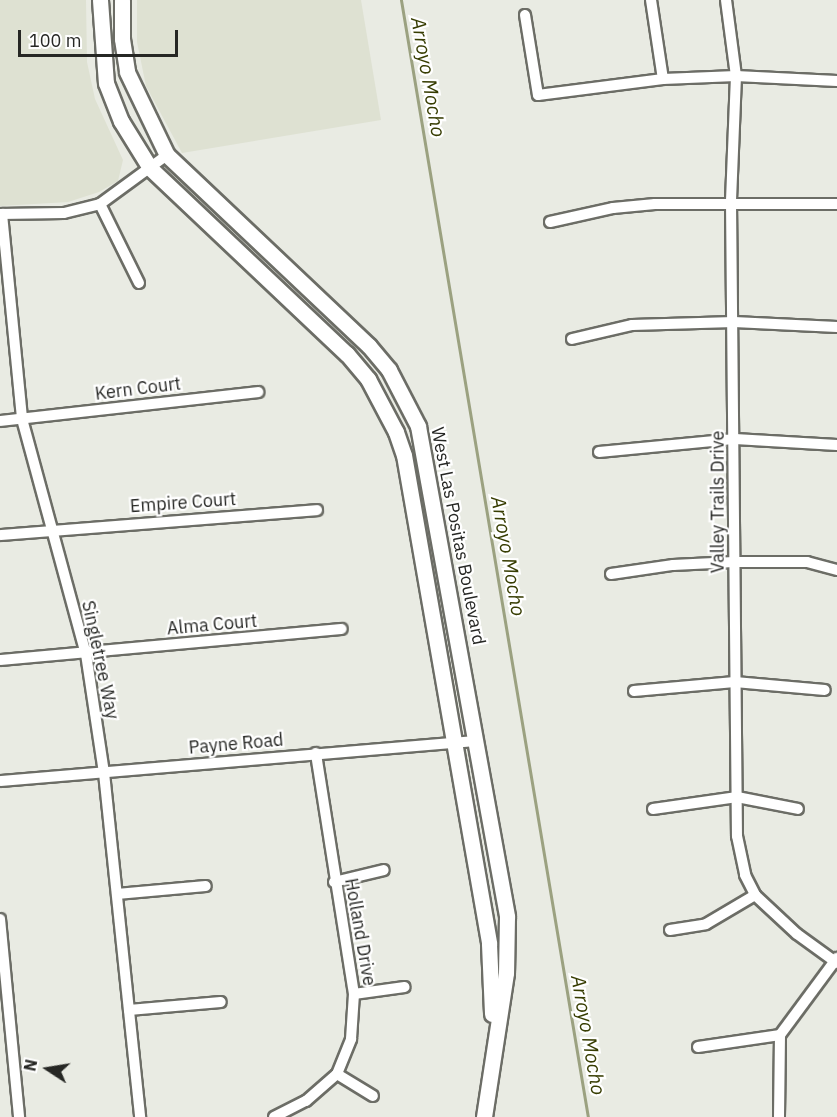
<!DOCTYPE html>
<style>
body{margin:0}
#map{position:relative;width:837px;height:1117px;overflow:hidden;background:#e9ebe3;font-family:"IBM Plex Sans",sans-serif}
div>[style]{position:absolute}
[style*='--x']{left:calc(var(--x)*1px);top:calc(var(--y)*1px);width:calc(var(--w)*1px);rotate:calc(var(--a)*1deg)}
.built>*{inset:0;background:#dee1d2}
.stream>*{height:3px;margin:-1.5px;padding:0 1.5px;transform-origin:1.5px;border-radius:1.5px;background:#9ba180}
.roads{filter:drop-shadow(2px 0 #6c6d66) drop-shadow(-2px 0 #6c6d66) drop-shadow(0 2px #6c6d66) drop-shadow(0 -2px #6c6d66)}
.minor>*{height:10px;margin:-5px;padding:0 5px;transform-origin:5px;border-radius:5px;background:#fff}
.secondary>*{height:15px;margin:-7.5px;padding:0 7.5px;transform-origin:7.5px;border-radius:7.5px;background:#fff}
span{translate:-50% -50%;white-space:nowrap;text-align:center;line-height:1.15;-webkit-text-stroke:4.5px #fff;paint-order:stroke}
.street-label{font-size:18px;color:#262724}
.water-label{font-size:20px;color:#373d02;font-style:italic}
.north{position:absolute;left:18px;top:1039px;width:60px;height:60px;-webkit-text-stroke:4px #fff;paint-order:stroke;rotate:282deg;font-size:16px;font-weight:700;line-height:24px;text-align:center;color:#262724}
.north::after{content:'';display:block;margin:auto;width:21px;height:27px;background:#262724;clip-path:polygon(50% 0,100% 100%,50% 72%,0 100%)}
.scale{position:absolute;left:18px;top:30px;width:160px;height:27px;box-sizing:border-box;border:3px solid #262724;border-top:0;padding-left:8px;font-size:18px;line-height:21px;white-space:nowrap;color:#262724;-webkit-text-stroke:4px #fff;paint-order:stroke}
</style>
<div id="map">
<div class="built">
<i style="clip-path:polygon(0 0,86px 0,87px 62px,95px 99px,123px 160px,118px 181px,99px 192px,68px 202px,0 206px)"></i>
<i style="clip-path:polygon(137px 0,361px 0,381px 120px,182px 153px,146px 86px,137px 42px)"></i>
</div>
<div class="stream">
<i style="--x:401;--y:0;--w:1133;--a:80.5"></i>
</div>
<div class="roads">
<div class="minor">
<i style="--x:651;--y:0;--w:80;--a:81.4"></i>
<i style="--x:726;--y:0;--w:77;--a:82.5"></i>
<i style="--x:736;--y:76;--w:126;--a:92.3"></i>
<i style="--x:731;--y:202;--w:634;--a:89.46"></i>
<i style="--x:737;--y:836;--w:40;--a:78"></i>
<i style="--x:745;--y:875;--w:22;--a:63"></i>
<i style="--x:755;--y:895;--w:57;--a:42.9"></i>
<i style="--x:797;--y:934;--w:49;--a:35.9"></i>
<i style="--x:525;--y:15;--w:81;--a:80.8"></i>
<i style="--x:538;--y:95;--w:126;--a:-7.3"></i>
<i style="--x:663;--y:79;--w:73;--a:-2.4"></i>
<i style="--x:736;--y:76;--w:101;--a:2.8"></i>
<i style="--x:100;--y:204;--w:88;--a:63.7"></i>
<i style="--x:0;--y:214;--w:64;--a:-0.9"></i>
<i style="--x:64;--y:213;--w:37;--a:-14"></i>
<i style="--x:100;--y:204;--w:83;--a:-36.2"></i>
<i style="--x:2;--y:214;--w:206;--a:84.4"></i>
<i style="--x:22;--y:419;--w:244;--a:74.8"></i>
<i style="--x:86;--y:654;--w:120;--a:81.4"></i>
<i style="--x:104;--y:773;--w:346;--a:84"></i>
<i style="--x:550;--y:222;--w:65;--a:-12.5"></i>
<i style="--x:613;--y:208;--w:42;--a:-5.4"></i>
<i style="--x:655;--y:204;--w:182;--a:0"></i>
<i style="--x:572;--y:339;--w:62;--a:-13.1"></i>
<i style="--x:632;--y:325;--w:102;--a:-1.7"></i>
<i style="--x:734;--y:322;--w:103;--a:2.8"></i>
<i style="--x:0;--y:421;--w:260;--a:-6.4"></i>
<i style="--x:599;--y:452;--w:137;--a:-5.5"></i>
<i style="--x:735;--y:439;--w:102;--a:3.4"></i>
<i style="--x:0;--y:535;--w:318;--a:-4.5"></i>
<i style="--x:611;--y:574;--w:63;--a:-8.3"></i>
<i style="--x:673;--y:565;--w:61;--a:-2.8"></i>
<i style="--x:734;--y:562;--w:73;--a:0"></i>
<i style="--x:807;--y:562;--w:31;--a:15"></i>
<i style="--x:0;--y:660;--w:343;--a:-5.2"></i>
<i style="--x:634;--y:691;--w:101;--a:-5.1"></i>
<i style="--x:735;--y:682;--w:90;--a:5.1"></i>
<i style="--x:0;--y:781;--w:478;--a:-4.8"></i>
<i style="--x:653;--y:809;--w:85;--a:-8.1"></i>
<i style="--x:737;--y:797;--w:62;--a:11.1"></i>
<i style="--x:334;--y:882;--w:51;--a:-13.5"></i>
<i style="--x:117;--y:894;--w:89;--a:-5.1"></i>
<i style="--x:0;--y:919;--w:199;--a:84.5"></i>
<i style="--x:670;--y:930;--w:36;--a:-9"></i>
<i style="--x:706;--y:924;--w:57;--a:-30.6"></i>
<i style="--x:354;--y:994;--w:51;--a:-7.8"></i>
<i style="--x:129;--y:1010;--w:92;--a:-5"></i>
<i style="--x:698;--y:1047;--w:83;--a:-8.3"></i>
<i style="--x:337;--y:1074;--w:42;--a:31.4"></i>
<i style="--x:274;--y:1117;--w:36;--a:-27"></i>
<i style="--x:306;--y:1101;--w:41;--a:-41.1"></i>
<i style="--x:337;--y:1074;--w:38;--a:-68"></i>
<i style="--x:351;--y:1039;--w:45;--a:-86.2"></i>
<i style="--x:354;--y:994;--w:244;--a:-99"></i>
<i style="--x:779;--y:1117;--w:82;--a:-89.3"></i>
<i style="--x:780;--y:1035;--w:96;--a:-53.5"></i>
</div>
<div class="secondary">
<i style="--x:100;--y:0;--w:83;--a:85.9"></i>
<i style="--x:106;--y:83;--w:41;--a:68.5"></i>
<i style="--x:121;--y:121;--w:55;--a:58.3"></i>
<i style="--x:150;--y:168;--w:271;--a:43.4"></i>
<i style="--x:347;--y:354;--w:33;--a:50"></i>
<i style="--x:368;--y:379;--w:60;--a:62.2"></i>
<i style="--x:396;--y:432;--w:24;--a:71"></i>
<i style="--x:404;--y:455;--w:496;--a:80.1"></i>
<i style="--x:489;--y:944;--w:70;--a:87.5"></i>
<i style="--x:122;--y:0;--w:39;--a:90"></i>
<i style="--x:122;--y:39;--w:33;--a:81"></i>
<i style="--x:127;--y:72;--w:92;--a:64.3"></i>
<i style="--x:167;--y:155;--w:278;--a:43.4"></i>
<i style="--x:369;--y:346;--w:31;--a:50"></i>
<i style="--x:389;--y:370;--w:63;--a:62.6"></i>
<i style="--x:418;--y:426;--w:499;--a:79.7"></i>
<i style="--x:507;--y:917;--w:56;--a:91"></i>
<i style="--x:506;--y:973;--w:146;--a:98.7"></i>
</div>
</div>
<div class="street-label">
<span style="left:138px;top:389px;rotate:-7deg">Kern Court</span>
<span style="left:718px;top:502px;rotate:-90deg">Valley Trails Drive</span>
<span style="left:183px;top:503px;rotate:-4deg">Empire Court</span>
<span style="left:458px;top:536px;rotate:79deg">West Las Positas Boulevard</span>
<span style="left:212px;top:625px;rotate:-5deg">Alma Court</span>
<span style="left:100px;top:660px;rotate:78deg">Singletree Way</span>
<span style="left:236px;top:744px;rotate:-5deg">Payne Road</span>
<span style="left:360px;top:932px;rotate:80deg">Holland Drive</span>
</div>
<div class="water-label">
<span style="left:429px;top:77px;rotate:80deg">Arroyo Mocho</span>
<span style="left:509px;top:556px;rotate:80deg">Arroyo Mocho</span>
<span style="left:589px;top:1035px;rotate:80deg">Arroyo Mocho</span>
</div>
<div class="north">N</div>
<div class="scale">100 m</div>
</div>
